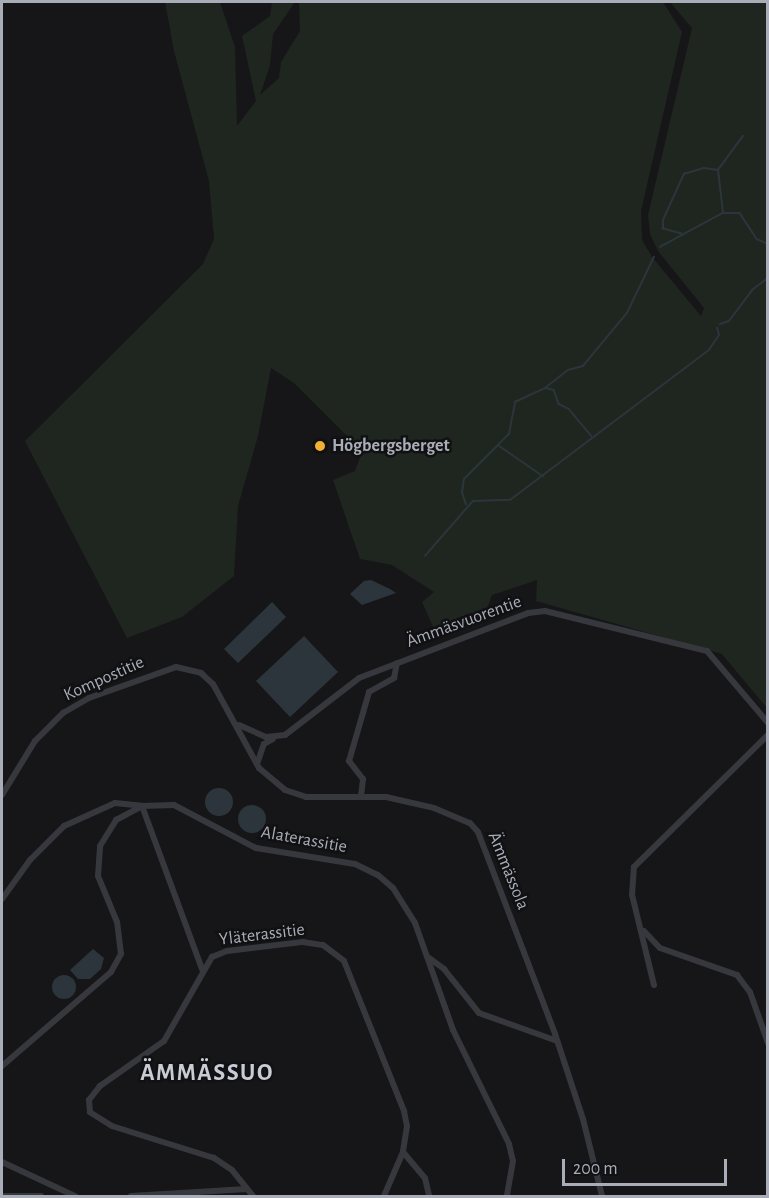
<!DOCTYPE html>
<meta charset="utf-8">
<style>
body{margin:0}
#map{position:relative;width:769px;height:1198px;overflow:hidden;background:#161618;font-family:"Alegreya Sans",sans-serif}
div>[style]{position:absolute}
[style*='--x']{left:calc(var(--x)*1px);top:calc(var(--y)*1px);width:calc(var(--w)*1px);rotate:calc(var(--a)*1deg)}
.green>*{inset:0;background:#1e261f}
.water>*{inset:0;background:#2c353c}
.round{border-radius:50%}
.stream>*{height:1.5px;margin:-0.75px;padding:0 0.75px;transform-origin:0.75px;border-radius:0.75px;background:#2c353c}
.street>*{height:6px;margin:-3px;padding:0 3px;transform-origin:3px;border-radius:3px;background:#37383d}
.dots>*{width:16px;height:16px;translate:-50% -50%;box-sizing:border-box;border:3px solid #111113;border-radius:50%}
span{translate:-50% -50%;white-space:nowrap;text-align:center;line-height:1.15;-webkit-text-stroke:5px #111113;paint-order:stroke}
.poi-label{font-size:18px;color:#a8adb8;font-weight:700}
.left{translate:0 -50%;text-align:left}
.street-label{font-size:18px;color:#a8adb8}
.district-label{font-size:24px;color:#c9ccd4;font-weight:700;letter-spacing:1.5px}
.frame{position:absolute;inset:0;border:3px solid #a8adb8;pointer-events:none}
.scale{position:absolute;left:562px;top:1159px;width:165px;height:27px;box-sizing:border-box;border:3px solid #a8adb8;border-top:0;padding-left:8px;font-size:18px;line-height:21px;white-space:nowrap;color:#a8adb8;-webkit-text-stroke:4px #111113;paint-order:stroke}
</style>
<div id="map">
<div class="green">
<i style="clip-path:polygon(165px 2px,220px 2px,235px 47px,237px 126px,256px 101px,242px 36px,270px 16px,272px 2px,295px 2px,273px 34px,270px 65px,260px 95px,279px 78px,281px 62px,300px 31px,299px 2px,663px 2px,682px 32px,641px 211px,642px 240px,652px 257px,701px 316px,704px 308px,658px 251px,650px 234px,648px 215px,692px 28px,670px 2px,767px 2px,767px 708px,722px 654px,536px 601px,537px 580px,492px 595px,482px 621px,438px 638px,422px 602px,434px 592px,392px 565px,360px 559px,333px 480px,355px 471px,361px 455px,354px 443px,294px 383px,271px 368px,258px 436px,238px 506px,234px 576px,182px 617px,127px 638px,25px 441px,203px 264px,214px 239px,209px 181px,174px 51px)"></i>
</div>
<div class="water">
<i style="clip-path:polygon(371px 580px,390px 589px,396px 593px,362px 605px,350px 594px,364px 581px)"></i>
<i style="clip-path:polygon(272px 602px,286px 617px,238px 663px,224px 649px)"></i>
<i style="clip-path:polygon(304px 636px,338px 672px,290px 717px,256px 681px)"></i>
<i class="round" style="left:205px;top:788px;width:28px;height:28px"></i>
<i class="round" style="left:238px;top:805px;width:28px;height:28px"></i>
<i style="clip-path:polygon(93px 949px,104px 958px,101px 969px,90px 979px,78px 979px,70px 970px)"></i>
<i class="round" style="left:52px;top:975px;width:24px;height:24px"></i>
</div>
<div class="stream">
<i style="--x:724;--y:213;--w:16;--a:0"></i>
<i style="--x:740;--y:213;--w:31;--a:57"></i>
<i style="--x:757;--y:239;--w:12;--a:24"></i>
<i style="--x:682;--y:234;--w:20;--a:-165"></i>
<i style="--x:663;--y:229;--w:9;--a:-90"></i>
<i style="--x:663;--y:220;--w:51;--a:-65.5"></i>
<i style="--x:684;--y:174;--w:21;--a:-17"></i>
<i style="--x:704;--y:168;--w:14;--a:8"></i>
<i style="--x:660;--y:247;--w:72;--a:-28.4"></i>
<i style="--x:723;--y:213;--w:43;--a:-96.6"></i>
<i style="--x:718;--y:170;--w:42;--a:-53.7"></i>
<i style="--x:720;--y:324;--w:9;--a:-18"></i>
<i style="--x:729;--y:321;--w:39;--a:-53"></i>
<i style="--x:752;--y:290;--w:20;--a:-37"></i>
<i style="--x:546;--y:388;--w:8;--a:14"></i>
<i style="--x:554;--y:390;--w:15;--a:70"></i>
<i style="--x:559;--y:404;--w:11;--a:27"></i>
<i style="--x:569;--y:409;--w:35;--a:50"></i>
<i style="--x:498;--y:445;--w:55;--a:34.6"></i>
<i style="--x:466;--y:505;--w:13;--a:-108"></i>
<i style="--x:462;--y:493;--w:14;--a:-82"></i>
<i style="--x:464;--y:479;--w:64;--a:-45"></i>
<i style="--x:509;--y:434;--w:33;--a:-79"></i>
<i style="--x:515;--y:402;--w:33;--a:-25"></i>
<i style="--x:545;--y:388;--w:29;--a:-38"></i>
<i style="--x:568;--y:370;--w:16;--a:-15"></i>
<i style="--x:583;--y:366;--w:69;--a:-50.3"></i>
<i style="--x:627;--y:313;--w:62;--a:-64.3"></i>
<i style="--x:425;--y:556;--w:73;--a:-48.9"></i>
<i style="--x:473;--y:501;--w:37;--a:-2"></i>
<i style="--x:510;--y:500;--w:249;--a:-37"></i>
<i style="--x:709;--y:350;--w:18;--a:-56"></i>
<i style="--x:719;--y:335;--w:7;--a:-106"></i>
</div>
<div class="street">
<i style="--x:239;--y:725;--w:30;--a:24"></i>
<i style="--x:266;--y:737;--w:19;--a:-6"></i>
<i style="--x:285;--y:735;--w:93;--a:-37.6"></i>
<i style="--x:359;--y:678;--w:181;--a:-21"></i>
<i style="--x:528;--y:613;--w:17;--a:-7"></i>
<i style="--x:545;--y:611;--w:167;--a:13.9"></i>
<i style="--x:707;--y:651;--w:94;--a:49.7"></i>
<i style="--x:257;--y:764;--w:21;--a:-71"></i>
<i style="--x:264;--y:744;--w:10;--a:-29"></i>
<i style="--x:2;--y:795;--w:63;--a:-58.6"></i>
<i style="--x:35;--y:741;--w:40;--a:-45"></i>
<i style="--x:63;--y:713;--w:30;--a:-30"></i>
<i style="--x:89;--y:698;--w:92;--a:-19.6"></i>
<i style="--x:176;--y:667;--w:26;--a:13"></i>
<i style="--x:201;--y:673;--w:16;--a:43"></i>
<i style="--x:213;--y:684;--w:96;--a:61.3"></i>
<i style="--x:259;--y:768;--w:34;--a:40"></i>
<i style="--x:285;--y:790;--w:22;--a:18"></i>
<i style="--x:306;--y:797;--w:80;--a:0"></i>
<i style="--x:386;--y:797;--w:49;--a:12.9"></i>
<i style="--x:434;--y:808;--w:39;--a:23"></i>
<i style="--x:470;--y:823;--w:12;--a:48"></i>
<i style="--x:478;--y:832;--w:216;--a:69.1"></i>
<i style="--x:555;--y:1034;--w:89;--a:71.8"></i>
<i style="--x:583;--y:1119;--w:79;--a:76.1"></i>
<i style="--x:361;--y:796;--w:17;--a:-83"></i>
<i style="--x:363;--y:779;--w:23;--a:-128"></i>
<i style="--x:349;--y:761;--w:72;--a:-73.8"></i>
<i style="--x:369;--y:692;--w:29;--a:-29"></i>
<i style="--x:394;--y:678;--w:15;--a:-79"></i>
<i style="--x:2;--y:899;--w:48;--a:-54.3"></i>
<i style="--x:30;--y:860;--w:48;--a:-45"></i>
<i style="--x:64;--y:826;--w:56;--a:-24.3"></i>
<i style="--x:115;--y:803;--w:27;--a:6"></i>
<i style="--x:142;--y:806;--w:174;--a:69.8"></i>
<i style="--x:644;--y:931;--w:23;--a:47"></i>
<i style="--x:660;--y:948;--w:82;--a:19.3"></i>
<i style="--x:737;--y:975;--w:21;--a:53"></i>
<i style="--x:750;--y:992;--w:54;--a:70.6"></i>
<i style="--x:429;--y:958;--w:19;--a:36"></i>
<i style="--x:444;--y:969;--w:56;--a:51.5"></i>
<i style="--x:479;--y:1013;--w:83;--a:19.7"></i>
<i style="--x:654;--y:985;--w:93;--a:-103.7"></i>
<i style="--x:632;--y:895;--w:28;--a:-86"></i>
<i style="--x:634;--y:867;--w:188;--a:-44.6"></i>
<i style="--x:2;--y:1066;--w:144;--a:-40.8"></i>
<i style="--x:111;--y:972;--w:21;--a:-61"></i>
<i style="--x:121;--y:954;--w:32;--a:-97"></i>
<i style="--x:117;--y:922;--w:50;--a:-112.4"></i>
<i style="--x:98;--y:876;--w:30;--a:-86"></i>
<i style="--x:100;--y:846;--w:31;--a:-58"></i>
<i style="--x:116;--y:820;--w:30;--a:-28"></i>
<i style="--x:142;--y:806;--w:32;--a:-2"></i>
<i style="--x:174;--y:805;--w:93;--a:27.7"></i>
<i style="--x:256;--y:848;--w:100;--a:9.2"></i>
<i style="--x:355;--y:864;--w:25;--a:26"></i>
<i style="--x:378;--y:875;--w:20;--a:41"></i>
<i style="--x:393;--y:888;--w:41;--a:57.8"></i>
<i style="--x:415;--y:923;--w:114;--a:70.4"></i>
<i style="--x:453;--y:1030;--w:127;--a:63.8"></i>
<i style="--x:509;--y:1144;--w:17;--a:77"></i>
<i style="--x:513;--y:1161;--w:36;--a:100"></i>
<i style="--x:403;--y:1152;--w:34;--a:50"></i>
<i style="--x:425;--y:1178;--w:18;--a:77"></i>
<i style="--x:2;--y:1162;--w:81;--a:25"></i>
<i style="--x:2;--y:1196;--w:39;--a:0"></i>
<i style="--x:131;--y:1196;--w:116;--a:-3.5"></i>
<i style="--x:253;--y:1196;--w:33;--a:-129"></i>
<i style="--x:232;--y:1170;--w:22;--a:-146"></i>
<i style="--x:214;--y:1158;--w:107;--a:-162.6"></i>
<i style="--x:112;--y:1126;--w:26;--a:-148"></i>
<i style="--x:90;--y:1112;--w:12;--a:-95"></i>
<i style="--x:89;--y:1100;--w:18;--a:-52"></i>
<i style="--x:100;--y:1086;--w:78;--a:-35.1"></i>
<i style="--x:164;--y:1041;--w:97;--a:-60.3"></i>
<i style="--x:212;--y:957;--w:16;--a:-22"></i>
<i style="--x:227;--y:951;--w:77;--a:-6.8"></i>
<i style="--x:303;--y:942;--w:20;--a:9"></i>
<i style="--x:323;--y:945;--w:26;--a:37"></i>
<i style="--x:344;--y:961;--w:162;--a:68.2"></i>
<i style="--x:404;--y:1111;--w:15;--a:79"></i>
<i style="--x:407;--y:1126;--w:26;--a:99"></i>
<i style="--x:403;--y:1152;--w:48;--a:113.4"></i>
</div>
<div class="dots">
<i style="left:320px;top:446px;background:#f2b134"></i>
</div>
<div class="poi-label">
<span class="left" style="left:332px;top:446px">Högbergsberget</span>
</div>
<div class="street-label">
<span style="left:464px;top:622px;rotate:-20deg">Ämmäsvuorentie</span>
<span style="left:104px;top:679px;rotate:-24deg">Kompostitie</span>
<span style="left:304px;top:840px;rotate:10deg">Alaterassitie</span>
<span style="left:508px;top:871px;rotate:68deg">Ämmässola</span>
<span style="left:262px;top:935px;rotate:-7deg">Yläterassitie</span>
</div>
<div class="district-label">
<span style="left:207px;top:1074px">ÄMMÄSSUO</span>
</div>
<div class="frame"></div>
<div class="scale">200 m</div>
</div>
